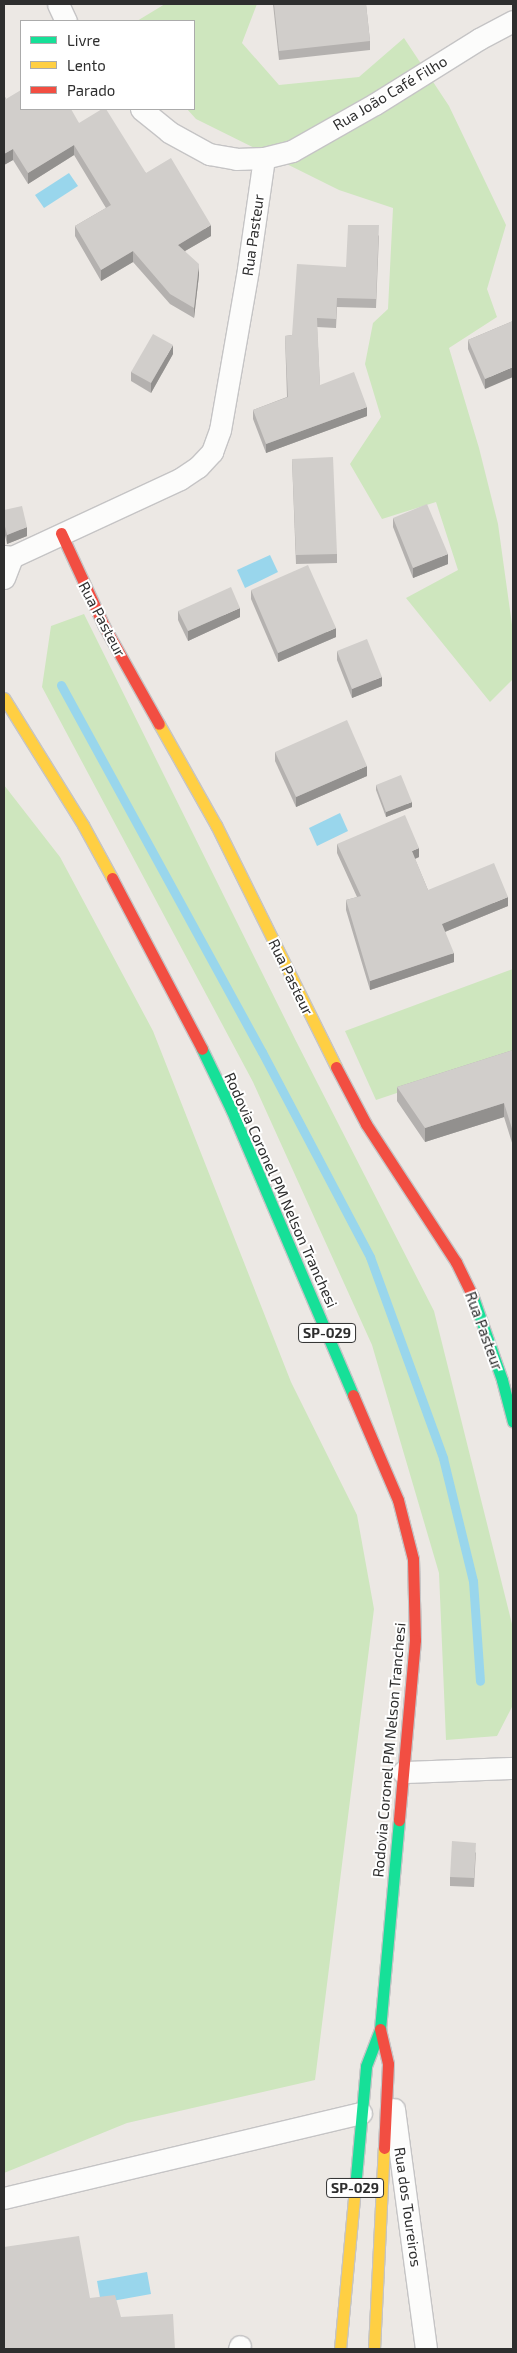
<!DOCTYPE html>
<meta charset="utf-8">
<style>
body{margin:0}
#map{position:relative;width:517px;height:2353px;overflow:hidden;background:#ece8e4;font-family:"Exo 2",sans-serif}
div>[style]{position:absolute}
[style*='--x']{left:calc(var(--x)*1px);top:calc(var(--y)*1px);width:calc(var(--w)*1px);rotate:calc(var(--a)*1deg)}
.green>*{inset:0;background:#cee6be}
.water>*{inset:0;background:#99d6ec}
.stream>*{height:9px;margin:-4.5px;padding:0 4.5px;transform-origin:4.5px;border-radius:4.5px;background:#99d6ec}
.roads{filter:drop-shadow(1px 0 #c5c4c5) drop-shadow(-1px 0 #c5c4c5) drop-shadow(0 1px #c5c4c5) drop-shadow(0 -1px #c5c4c5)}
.street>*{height:21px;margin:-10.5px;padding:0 10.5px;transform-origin:10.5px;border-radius:10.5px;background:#fcfcfb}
.fast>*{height:11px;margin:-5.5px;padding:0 5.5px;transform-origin:5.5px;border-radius:5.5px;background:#16e098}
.slow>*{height:11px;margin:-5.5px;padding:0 5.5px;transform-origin:5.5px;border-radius:5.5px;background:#ffcf43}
.jam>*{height:11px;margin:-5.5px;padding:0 5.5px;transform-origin:5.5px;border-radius:5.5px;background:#f24e42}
.wall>*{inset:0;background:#b4b1af}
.shaded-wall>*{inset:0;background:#92908e}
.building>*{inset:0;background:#d1cecb}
span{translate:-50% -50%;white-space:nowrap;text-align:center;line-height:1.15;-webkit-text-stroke:4px #fff;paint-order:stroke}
.shield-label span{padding:1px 4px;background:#fff;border:1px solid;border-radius:4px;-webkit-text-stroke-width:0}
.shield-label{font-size:14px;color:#2e2e2e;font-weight:700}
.street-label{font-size:15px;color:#2e2e2e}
.frame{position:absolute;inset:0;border:5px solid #2e2e2e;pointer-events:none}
.legend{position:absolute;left:20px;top:20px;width:175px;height:90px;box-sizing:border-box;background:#fff;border:1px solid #ababab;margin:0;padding:6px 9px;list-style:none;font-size:15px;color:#2e2e2e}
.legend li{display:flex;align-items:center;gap:10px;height:25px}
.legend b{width:25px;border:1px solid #ababab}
</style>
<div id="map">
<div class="green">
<i style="clip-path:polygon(165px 4px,257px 4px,242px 43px,279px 85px,359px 77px,404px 38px,449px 106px,506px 225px,487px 289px,497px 317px,449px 348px,479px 448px,498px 524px,513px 632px,513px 679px,490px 702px,406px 598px,458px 570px,436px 502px,382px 519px,350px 464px,381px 417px,365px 364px,373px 323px,388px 309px,393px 208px,339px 190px,196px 119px,187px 109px,194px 109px,194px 21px,137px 21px)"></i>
<i style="clip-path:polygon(84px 614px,296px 1041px,434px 1311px,513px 1628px,513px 1705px,497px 1736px,446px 1740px,439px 1573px,372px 1345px,253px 1082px,42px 687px,51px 626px)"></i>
<i style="clip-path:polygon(4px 785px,60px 857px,153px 1031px,291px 1382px,357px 1515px,374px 1609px,315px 2080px,127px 2123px,4px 2173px)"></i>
<i style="clip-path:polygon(513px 969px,513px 1054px,376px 1100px,345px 1031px)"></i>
</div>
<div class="water">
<i style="clip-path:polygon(69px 173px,78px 186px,44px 208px,35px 195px)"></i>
<i style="clip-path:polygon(270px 555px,278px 572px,245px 588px,237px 570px)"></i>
<i style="clip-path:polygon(340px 813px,348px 831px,317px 846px,309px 828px)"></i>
<i style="clip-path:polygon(147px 2272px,151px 2294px,101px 2303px,97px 2281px)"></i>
</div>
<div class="stream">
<i style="--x:61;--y:685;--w:418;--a:61.3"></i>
<i style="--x:262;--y:1052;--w:232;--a:62.2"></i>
<i style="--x:370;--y:1257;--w:214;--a:70"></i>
<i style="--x:443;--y:1458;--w:127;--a:76.3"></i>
<i style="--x:473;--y:1581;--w:100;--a:86"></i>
</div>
<div class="roads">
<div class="street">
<i style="--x:58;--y:4;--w:19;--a:65"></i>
<i style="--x:141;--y:109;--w:36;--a:39"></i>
<i style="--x:169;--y:132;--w:46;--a:28.8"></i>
<i style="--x:209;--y:154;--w:27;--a:10"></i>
<i style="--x:236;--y:159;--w:28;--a:-2"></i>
<i style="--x:264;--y:158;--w:29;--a:-14"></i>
<i style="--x:292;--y:151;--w:95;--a:-29.5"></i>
<i style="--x:375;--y:104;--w:123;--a:-32"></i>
<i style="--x:479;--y:39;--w:38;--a:-28"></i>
<i style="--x:4;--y:556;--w:8;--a:7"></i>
<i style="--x:12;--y:557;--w:185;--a:-24.9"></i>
<i style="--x:180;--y:479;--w:22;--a:-34"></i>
<i style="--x:198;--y:467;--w:21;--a:-47"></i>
<i style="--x:212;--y:452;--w:23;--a:-70"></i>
<i style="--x:220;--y:430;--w:163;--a:-80.1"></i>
<i style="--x:248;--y:269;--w:112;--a:-81.8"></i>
<i style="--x:4;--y:578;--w:22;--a:-69"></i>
<i style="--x:403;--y:1772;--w:110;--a:-2.1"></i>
<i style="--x:394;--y:2109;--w:242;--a:82.4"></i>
<i style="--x:4;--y:2198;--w:367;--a:-13.4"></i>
<i style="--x:239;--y:2349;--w:3;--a:-72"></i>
</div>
<div class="fast">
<i style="--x:202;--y:1049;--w:67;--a:64.2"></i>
<i style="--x:231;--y:1109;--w:311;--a:66.9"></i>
<i style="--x:473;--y:1297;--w:88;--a:70.7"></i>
<i style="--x:502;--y:1380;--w:43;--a:75.3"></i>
<i style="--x:355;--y:2188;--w:122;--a:-84.8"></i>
<i style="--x:366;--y:2066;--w:40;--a:-69"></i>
<i style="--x:380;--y:2029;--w:210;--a:-84.8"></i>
</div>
<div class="slow">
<i style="--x:4;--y:698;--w:150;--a:58.1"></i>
<i style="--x:83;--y:825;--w:60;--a:61.3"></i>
<i style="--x:159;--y:724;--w:116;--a:60.6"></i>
<i style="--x:216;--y:825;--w:270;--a:63.6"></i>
<i style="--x:340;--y:2349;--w:162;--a:-84.7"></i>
<i style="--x:374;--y:2349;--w:201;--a:-87.2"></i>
</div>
<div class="jam">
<i style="--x:61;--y:533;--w:102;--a:65.2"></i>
<i style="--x:104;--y:626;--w:112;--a:60.7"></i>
<i style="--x:112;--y:878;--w:193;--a:62.2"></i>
<i style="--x:336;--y:1067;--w:64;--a:62.2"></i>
<i style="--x:366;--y:1124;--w:165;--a:56.9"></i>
<i style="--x:456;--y:1262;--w:39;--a:64"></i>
<i style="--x:353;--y:1395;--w:114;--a:66.8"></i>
<i style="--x:398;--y:1500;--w:61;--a:75.7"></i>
<i style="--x:413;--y:1559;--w:81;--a:88.6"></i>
<i style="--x:415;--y:1640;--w:181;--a:95.1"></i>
<i style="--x:380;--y:2029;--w:36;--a:77"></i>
<i style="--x:388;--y:2064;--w:84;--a:92.7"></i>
</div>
</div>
<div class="wall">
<i style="clip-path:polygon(273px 4px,366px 4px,370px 41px,370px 50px,279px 60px)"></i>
<i style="clip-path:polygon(4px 95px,6px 99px,79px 123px,146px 173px,211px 236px,185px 251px,199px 275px,194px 318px,170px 304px,133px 262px,101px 281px,75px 236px,75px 226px,106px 208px,74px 155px,28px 184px,13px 160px,4px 165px)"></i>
<i style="clip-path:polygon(379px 235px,376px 308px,337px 307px,336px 328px,317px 327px,320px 385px,367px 416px,266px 453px,253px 419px,253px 410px,287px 397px,285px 336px,292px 335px,346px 267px)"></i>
<i style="clip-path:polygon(513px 321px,485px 389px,468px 349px,468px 340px)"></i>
<i style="clip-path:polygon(173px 354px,151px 393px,131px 381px,131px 372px)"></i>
<i style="clip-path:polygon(292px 459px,337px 554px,337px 563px,296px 564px)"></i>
<i style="clip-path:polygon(4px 510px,27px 536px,7px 544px,4px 531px)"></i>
<i style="clip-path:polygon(393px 518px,448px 564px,413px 578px,393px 527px)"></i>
<i style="clip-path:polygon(251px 590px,336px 637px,278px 662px,251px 599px)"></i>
<i style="clip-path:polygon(178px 611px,240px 617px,188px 641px,178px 620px)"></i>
<i style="clip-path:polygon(337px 651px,382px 686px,352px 698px,337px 660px)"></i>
<i style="clip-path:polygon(275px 752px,367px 776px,296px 807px,275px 761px)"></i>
<i style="clip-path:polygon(376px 785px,412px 807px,386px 817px,376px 790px)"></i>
<i style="clip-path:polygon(337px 844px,419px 857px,415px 859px,428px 890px,508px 906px,445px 932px,454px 962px,370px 990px,346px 910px,346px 900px,357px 897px,337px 853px)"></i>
<i style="clip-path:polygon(513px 1050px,513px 1146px,504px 1117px,425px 1142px,397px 1101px,397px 1087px)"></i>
<i style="clip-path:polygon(476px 1852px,474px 1887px,450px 1886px,450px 1877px)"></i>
</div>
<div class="shaded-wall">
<i style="clip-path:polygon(74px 145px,74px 155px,28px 184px,28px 173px)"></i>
<i style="clip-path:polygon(13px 149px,13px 160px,4px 165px,4px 154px)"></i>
<i style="clip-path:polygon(211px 225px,211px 236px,178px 255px,178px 245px)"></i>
<i style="clip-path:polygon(133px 251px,133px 262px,101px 281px,101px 270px)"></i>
<i style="clip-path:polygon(199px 264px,199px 275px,194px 318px,194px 308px)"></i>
<i style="clip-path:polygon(173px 345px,173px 354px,151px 393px,151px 383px)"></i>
<i style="clip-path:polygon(513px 367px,513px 377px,485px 389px,485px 379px)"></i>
<i style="clip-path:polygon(367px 407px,367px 416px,266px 453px,266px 444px)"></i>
<i style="clip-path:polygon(27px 527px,27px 536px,7px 544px,7px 535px)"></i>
<i style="clip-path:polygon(448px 554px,448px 564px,413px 578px,413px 568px)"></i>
<i style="clip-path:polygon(240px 608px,240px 617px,188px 641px,188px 631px)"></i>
<i style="clip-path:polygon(336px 628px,336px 637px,278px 662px,278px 653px)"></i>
<i style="clip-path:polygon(382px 677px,382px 686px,352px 698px,352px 689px)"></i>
<i style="clip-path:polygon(367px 766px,367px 776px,296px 807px,296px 797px)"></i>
<i style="clip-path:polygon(412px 802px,412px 807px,386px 817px,386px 812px)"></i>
<i style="clip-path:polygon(419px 848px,419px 857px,412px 860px,412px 851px)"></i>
<i style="clip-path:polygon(508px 897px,508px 906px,442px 933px,442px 924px)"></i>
<i style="clip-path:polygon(454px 953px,454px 962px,370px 990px,370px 981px)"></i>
<i style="clip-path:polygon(504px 1103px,504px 1117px,425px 1142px,425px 1128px)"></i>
</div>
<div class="building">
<i style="clip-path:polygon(274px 4px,366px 4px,370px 41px,279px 51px)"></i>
<i style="clip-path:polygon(21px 90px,21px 109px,71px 109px,79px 123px,102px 109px,106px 109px,146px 173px,171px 158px,211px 225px,178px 245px,199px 264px,194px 308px,170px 294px,133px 251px,101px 270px,75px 226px,111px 205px,74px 145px,28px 173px,13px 149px,4px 154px,4px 95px,6px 99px)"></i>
<i style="clip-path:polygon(348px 225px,379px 225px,376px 299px,337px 298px,336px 319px,317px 318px,320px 385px,354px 372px,367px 407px,266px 444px,253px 410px,288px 397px,285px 336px,292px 335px,297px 264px,346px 267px)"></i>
<i style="clip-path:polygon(513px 321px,513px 367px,485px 379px,468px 340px)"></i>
<i style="clip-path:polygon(153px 334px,173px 345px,151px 383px,131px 372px)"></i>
<i style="clip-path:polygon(333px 457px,337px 554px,296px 555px,292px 459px)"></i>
<i style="clip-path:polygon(427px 504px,448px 554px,413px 568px,393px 518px)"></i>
<i style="clip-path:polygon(22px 506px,27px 527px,7px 535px,4px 522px,4px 510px)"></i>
<i style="clip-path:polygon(308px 565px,336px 628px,278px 653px,251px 590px)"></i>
<i style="clip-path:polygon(231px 587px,240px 608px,188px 631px,178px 611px)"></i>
<i style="clip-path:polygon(367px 639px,382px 677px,352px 689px,337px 651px)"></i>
<i style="clip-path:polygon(347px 720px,367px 766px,296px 797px,275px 752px)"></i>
<i style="clip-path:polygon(401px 775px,412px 802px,386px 812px,376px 785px)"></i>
<i style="clip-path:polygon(405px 815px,419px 848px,412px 851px,428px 890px,494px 863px,508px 897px,442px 924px,454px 953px,370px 981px,346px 900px,361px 896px,337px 844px)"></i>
<i style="clip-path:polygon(513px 1050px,513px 1132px,504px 1103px,425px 1128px,397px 1087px)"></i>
<i style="clip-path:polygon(452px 1841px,476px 1843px,474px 1878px,450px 1877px)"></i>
<i style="clip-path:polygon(79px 2236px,90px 2298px,115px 2295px,121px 2317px,173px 2314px,175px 2349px,4px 2349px,4px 2247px)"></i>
</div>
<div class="shield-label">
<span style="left:327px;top:1333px">SP-029</span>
<span style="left:355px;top:2188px">SP-029</span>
</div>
<div class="street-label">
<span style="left:390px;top:93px;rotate:-31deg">Rua João Café Filho</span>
<span style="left:253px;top:235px;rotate:-82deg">Rua Pasteur</span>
<span style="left:102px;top:619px;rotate:62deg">Rua Pasteur</span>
<span style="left:291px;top:977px;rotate:64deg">Rua Pasteur</span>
<span style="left:281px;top:1190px;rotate:66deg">Rodovia Coronel PM Nelson Tranchesi</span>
<span style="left:484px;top:1331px;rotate:70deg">Rua Pasteur</span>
<span style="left:389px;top:1750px;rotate:-85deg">Rodovia Coronel PM Nelson Tranchesi</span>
<span style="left:408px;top:2207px;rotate:82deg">Rua dos Toureiros</span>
</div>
<div class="frame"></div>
<ul class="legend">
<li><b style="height:6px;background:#16e098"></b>Livre</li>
<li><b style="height:6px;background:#ffcf43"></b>Lento</li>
<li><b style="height:6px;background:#f24e42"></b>Parado</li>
</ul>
</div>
